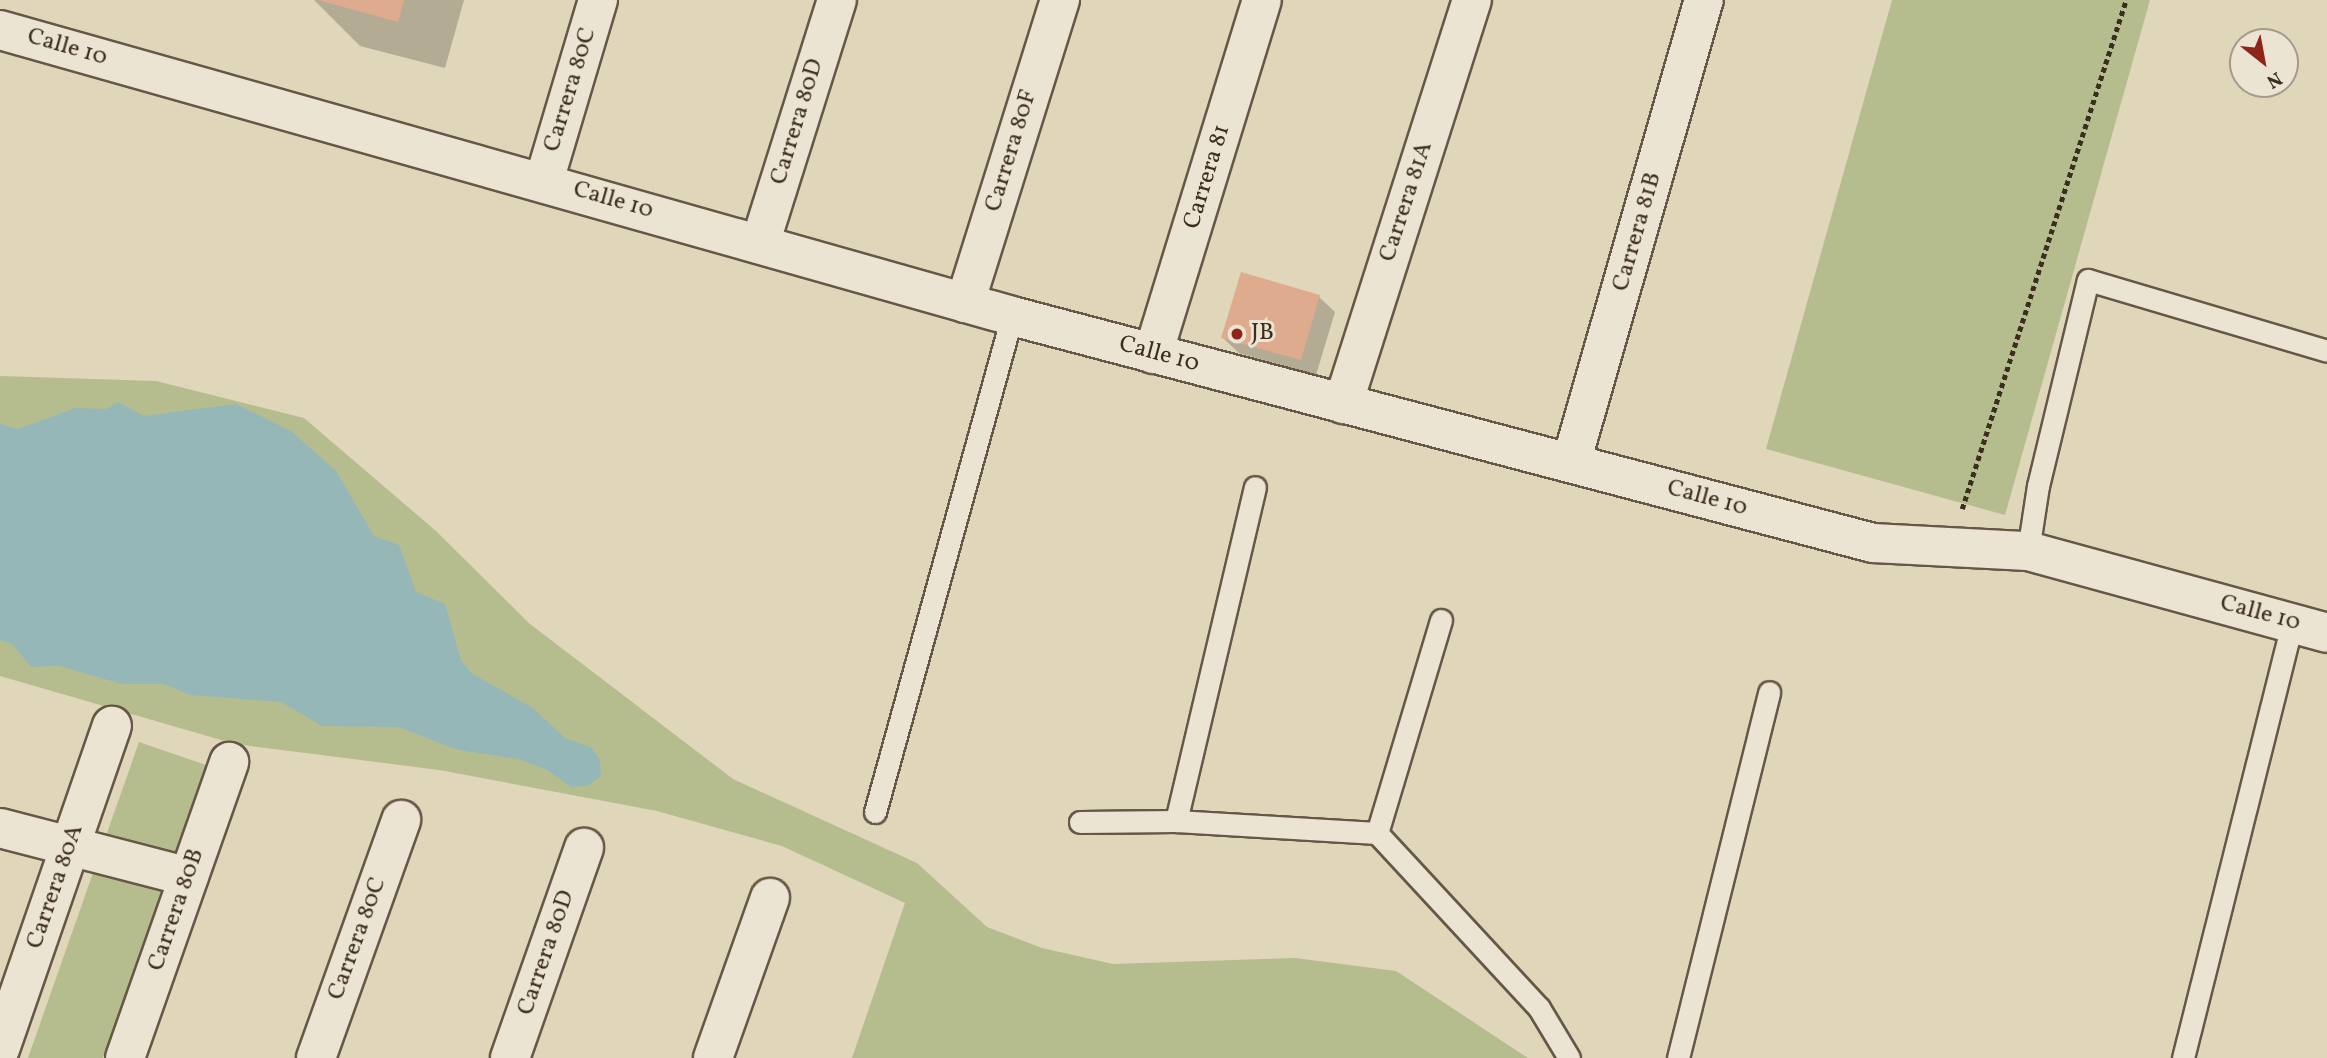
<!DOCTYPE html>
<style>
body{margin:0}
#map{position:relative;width:2327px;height:1058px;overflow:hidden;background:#e0d6ba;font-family:Vollkorn,serif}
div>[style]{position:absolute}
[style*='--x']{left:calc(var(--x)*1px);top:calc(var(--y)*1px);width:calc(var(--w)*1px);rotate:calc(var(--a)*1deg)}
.green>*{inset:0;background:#b5bd8e}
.water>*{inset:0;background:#96b7b7}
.shadow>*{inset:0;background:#0003}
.building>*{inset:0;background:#dfab8f}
.path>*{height:4.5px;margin-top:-2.25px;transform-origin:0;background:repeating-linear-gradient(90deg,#3d2d20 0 5px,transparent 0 8.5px)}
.roads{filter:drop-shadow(2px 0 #665746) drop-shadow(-2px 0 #665746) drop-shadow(0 2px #665746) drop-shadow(0 -2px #665746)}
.service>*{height:21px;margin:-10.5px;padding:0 10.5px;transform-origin:10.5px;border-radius:10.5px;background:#ebe4d2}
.minor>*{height:38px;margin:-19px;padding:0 19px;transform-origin:19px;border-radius:19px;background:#ebe4d2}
.tertiary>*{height:38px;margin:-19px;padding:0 19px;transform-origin:19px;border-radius:19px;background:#ebe4d2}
.dots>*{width:19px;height:19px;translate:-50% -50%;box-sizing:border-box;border:4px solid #ebe4d2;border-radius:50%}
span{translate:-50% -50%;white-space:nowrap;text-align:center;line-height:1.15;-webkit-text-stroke:6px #ebe4d2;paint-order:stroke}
.street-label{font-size:24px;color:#3d2d20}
.poi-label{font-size:24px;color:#3d2d20}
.left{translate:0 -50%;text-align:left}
.north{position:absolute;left:2229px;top:28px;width:70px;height:70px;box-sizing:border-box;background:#ebe4d2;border:2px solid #a59b8b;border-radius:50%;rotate:149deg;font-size:19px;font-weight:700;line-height:28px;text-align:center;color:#3d2d20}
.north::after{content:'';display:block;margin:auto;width:24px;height:32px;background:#8f2418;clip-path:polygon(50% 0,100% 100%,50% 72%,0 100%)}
</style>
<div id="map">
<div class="green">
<i style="clip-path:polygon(1892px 0,2150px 0,2005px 515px,1766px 449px)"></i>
<i style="clip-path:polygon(0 376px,156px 381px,304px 418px,436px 531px,530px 624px,733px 779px,917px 863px,987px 927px,1042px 948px,1113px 964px,1295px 958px,1396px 971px,1528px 1058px,852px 1058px,905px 903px,782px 846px,657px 811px,439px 770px,235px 744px,0 676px)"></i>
<i style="clip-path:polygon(139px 742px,206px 765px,103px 1058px,28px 1058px)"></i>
</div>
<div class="water">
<i style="clip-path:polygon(118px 402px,144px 416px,236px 404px,291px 431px,336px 471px,374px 536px,399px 545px,416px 592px,445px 604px,461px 660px,471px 673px,533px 708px,565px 738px,592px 748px,600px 760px,601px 776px,587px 786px,571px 787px,547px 770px,519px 759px,458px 750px,398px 727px,322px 726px,281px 702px,190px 695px,164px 684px,122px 684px,59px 666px,31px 667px,13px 645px,0 640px,0 424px,18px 429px,75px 408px,106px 409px)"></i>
</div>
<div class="shadow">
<i style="clip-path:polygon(314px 0,464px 0,445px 68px,360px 46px)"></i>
<i style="clip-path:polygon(1319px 297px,1335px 312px,1316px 375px,1239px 353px,1223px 338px)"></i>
</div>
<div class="building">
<i style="clip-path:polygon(318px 0,404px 0,398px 22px)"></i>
<i style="clip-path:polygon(1241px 272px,1320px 295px,1301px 360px,1221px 338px)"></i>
</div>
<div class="path">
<i style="--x:1962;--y:509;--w:535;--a:-72.14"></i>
</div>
<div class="roads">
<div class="service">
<i style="--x:2028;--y:551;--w:66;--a:-81.3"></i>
<i style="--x:2038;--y:486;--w:212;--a:-76.4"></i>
<i style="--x:2088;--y:280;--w:249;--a:16.5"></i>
<i style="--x:1441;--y:620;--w:222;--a:106.7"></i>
<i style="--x:1377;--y:833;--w:238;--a:47.2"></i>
<i style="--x:1539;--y:1008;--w:58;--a:59"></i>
<i style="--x:875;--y:812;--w:515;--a:-74.56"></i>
<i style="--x:1176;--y:821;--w:343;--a:-76.7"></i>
<i style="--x:1080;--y:822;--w:96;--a:-0.6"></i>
<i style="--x:1176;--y:821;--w:201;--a:3.4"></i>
<i style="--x:1678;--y:1058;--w:377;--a:-76"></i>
<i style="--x:2183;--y:1058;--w:448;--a:-75.9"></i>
</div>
<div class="minor">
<i style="--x:760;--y:244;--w:256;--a:-72.5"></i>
<i style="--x:965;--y:303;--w:318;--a:-72.6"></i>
<i style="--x:1153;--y:354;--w:370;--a:-72.9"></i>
<i style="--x:1343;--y:404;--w:424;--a:-72.3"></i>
<i style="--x:1571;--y:463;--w:482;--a:-74"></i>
<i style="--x:0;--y:828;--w:195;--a:14.5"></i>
<i style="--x:0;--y:1049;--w:342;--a:-70.9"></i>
<i style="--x:125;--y:1058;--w:314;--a:-70.6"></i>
<i style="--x:316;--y:1058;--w:253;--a:-70.3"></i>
<i style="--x:510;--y:1058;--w:223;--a:-70.6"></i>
<i style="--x:713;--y:1058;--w:170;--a:-70.4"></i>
</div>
<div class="tertiary">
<i style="--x:0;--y:30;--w:1052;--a:15.78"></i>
<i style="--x:1012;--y:316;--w:890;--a:14.77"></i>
<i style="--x:1873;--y:543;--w:155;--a:3"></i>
<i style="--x:2028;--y:551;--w:310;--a:15.3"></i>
<i style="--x:544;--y:181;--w:189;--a:-73.4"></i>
</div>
</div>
<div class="dots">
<i style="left:1237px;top:334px;background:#8f2418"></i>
</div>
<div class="street-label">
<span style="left:67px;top:48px;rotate:16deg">Calle 10</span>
<span style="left:571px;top:90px;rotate:-73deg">Carrera 80C</span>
<span style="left:798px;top:122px;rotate:-73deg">Carrera 80D</span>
<span style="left:1012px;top:151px;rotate:-73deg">Carrera 80F</span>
<span style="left:1208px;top:177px;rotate:-73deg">Carrera 81</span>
<span style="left:613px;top:201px;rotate:16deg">Calle 10</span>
<span style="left:1407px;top:202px;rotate:-72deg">Carrera 81A</span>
<span style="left:1638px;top:232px;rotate:-74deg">Carrera 81B</span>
<span style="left:1159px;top:355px;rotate:15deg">Calle 10</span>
<span style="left:1707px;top:499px;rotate:15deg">Calle 10</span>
<span style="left:2260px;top:614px;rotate:15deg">Calle 10</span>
<span style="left:56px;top:887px;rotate:-71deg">Carrera 80A</span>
<span style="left:177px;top:910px;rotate:-71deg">Carrera 80B</span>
<span style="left:358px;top:939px;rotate:-70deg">Carrera 80C</span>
<span style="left:547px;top:953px;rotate:-71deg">Carrera 80D</span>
</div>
<div class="poi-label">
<span class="left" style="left:1251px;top:334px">JB</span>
</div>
<div class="north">N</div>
</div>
